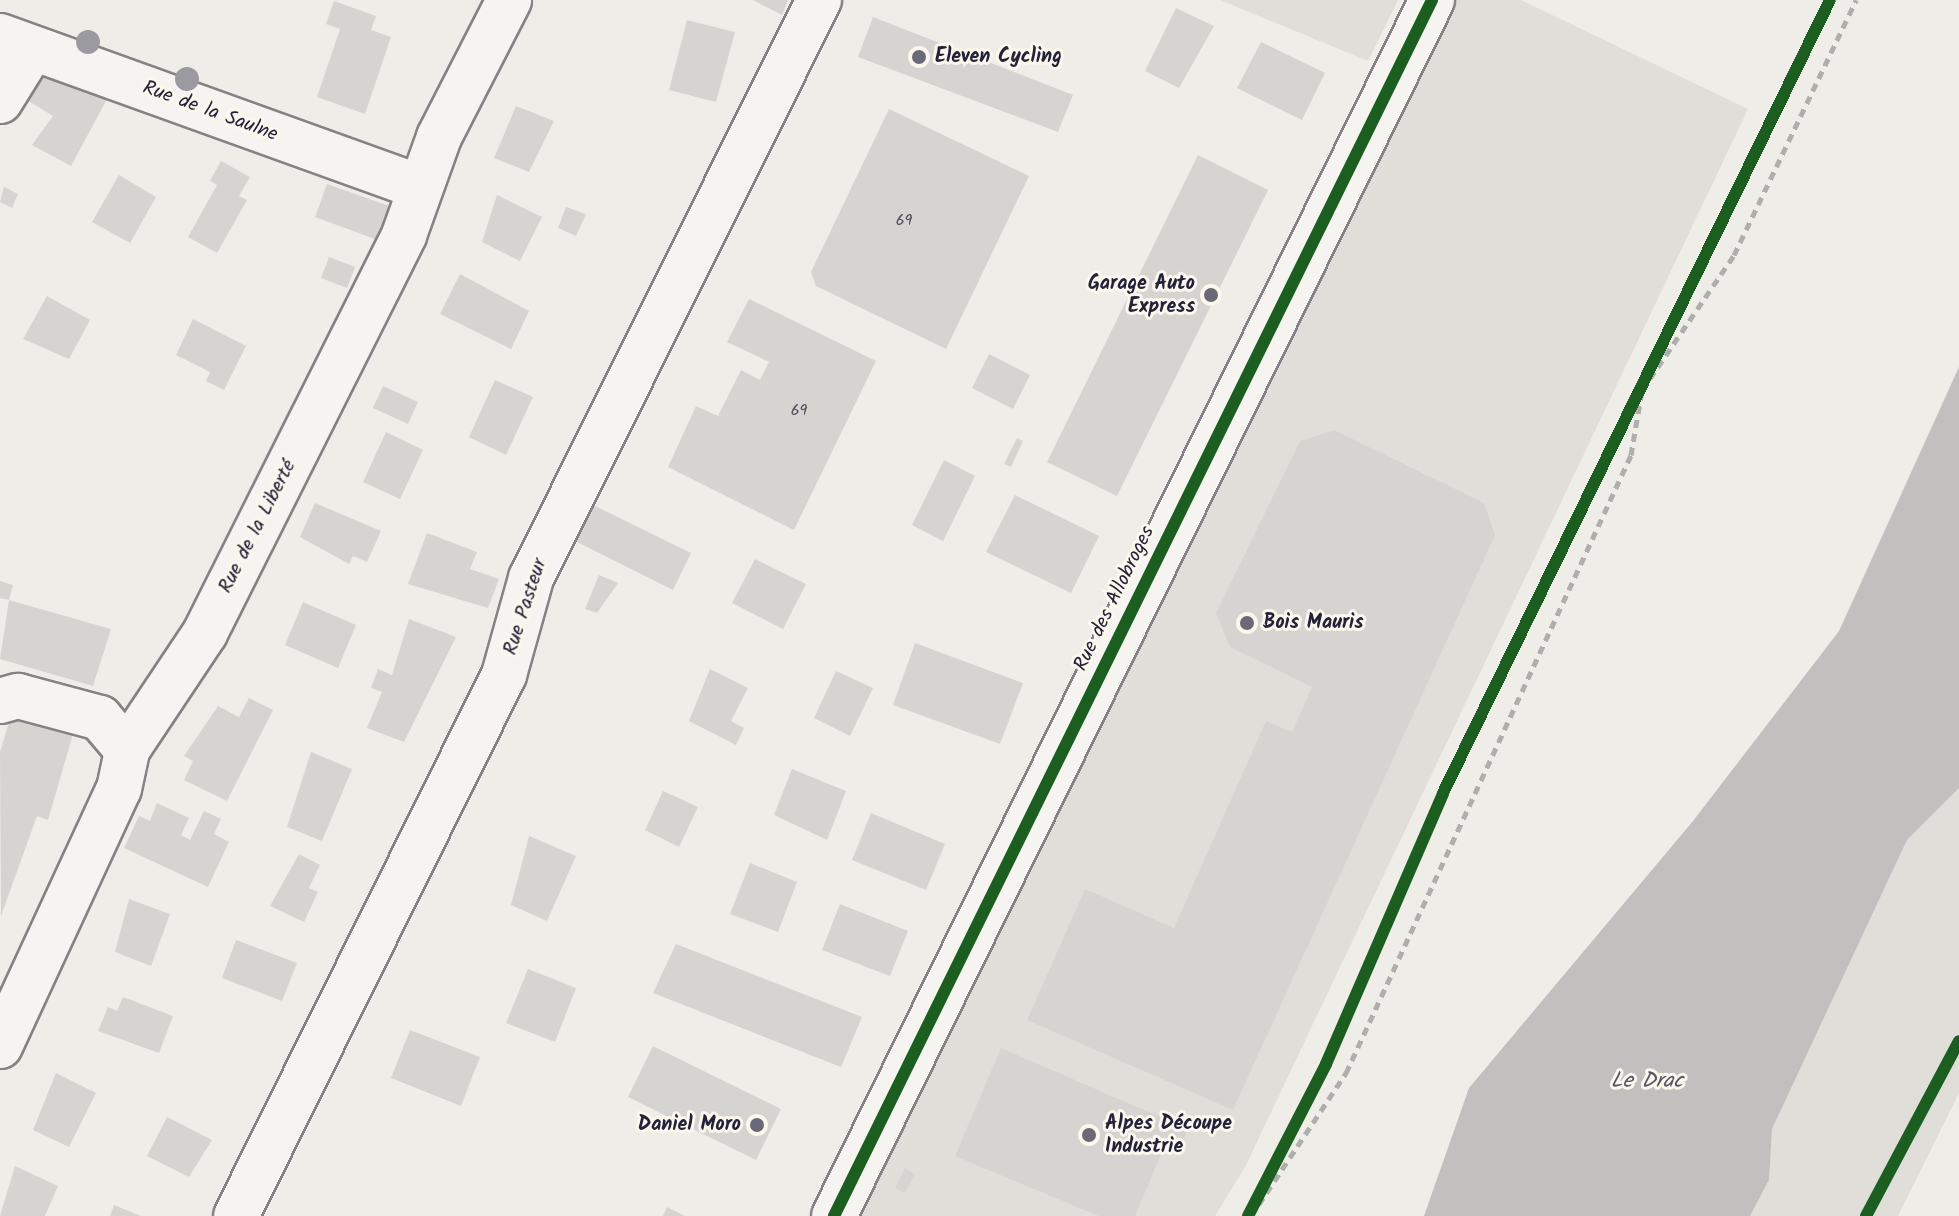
<!DOCTYPE html>
<meta charset="utf-8">
<style>
body{margin:0}
#map{position:relative;width:1959px;height:1216px;overflow:hidden;background:#efede8;font-family:Kalam,sans-serif}
div>[style]{position:absolute}
[style*='--x']{left:calc(var(--x)*1px);top:calc(var(--y)*1px);width:calc(var(--w)*1px);rotate:calc(var(--a)*1deg)}
.built>*{inset:0;background:#e1ded9}
.green>*{inset:0;background:#e0ded9}
.water>*{inset:0;background:#c2bfbf}
.building>*{inset:0;background:#d6d4d1}
.path>*{height:5px;margin-top:-2.5px;transform-origin:0;background:repeating-linear-gradient(90deg,#afaeae 0 8px,transparent 0 14px)}
.roads{filter:drop-shadow(2px 0 #838284) drop-shadow(-2px 0 #838284) drop-shadow(0 2px #838284) drop-shadow(0 -2px #838284)}
.minor>*{height:44px;margin:-22px;padding:0 22px;transform-origin:22px;border-radius:22px;background:#f5f4f0}
.cycleway>*{height:12px;margin:-6px;padding:0 6px;transform-origin:6px;border-radius:6px;background:#1b5e20}
.trees>*{width:24px;height:24px;margin:-12px;border-radius:50%;background:#9b9aa0}
.dots>*{width:22px;height:22px;translate:-50% -50%;box-sizing:border-box;border:4px solid #fbf7ec;border-radius:50%}
span{translate:-50% -50%;white-space:nowrap;text-align:center;line-height:1.15;-webkit-text-stroke:6px #fbf7ec;paint-order:stroke}
.number-label{font-size:16px;color:#4f4e60}
.number-label span{-webkit-text-stroke-width:0}
.poi-label{font-size:20px;color:#22223b;font-weight:700}
.left{translate:0 -50%;text-align:left}
.right{translate:-100% -50%;text-align:right}
.street-label{font-size:20px;color:#22223b}
.water-label{font-size:22px;color:#535263;font-style:italic}
</style>
<div id="map">
<div class="built">
<i style="clip-path:polygon(1419px 0,1521px 0,1748px 109px,1245px 1167px,1215px 1216px,811px 1216px)"></i>
</div>
<div class="green">
<i style="clip-path:polygon(1220px 0,1398px 0,1368px 61px)"></i>
<i style="clip-path:polygon(1959px 788px,1959px 1093px,1898px 1216px,1750px 1216px,1769px 1180px,1772px 1129px,1907px 840px)"></i>
</div>
<div class="water">
<i style="clip-path:polygon(1959px 367px,1959px 788px,1907px 840px,1772px 1129px,1769px 1180px,1750px 1216px,1424px 1216px,1469px 1088px,1693px 821px,1839px 631px)"></i>
</div>
<div class="building">
<i style="clip-path:polygon(753px 0,788px 0,782px 15px)"></i>
<i style="clip-path:polygon(334px 1px,376px 16px,371px 30px,391px 37px,365px 114px,317px 97px,340px 29px,326px 24px)"></i>
<i style="clip-path:polygon(1176px 8px,1214px 26px,1179px 88px,1145px 71px)"></i>
<i style="clip-path:polygon(873px 17px,1073px 95px,1058px 132px,858px 57px)"></i>
<i style="clip-path:polygon(687px 20px,735px 32px,716px 102px,669px 90px)"></i>
<i style="clip-path:polygon(1261px 42px,1325px 73px,1302px 120px,1237px 88px)"></i>
<i style="clip-path:polygon(36px 73px,107px 99px,71px 166px,32px 145px,53px 116px,22px 97px)"></i>
<i style="clip-path:polygon(516px 106px,554px 121px,529px 172px,494px 158px)"></i>
<i style="clip-path:polygon(889px 109px,1029px 176px,946px 349px,816px 286px,811px 272px)"></i>
<i style="clip-path:polygon(1198px 155px,1268px 190px,1117px 496px,1047px 462px)"></i>
<i style="clip-path:polygon(221px 161px,250px 177px,239px 196px,247px 200px,217px 253px,188px 237px,217px 185px,210px 181px)"></i>
<i style="clip-path:polygon(119px 175px,156px 197px,130px 243px,92px 222px)"></i>
<i style="clip-path:polygon(327px 184px,395px 208px,383px 242px,315px 217px)"></i>
<i style="clip-path:polygon(4px 187px,18px 194px,12px 208px,0 202px)"></i>
<i style="clip-path:polygon(497px 195px,542px 217px,520px 261px,482px 242px)"></i>
<i style="clip-path:polygon(566px 207px,586px 214px,576px 236px,558px 228px)"></i>
<i style="clip-path:polygon(329px 257px,355px 267px,347px 288px,321px 278px)"></i>
<i style="clip-path:polygon(460px 274px,529px 311px,511px 349px,440px 314px)"></i>
<i style="clip-path:polygon(47px 296px,90px 320px,69px 359px,23px 339px)"></i>
<i style="clip-path:polygon(749px 299px,876px 361px,794px 530px,668px 467px,696px 406px,718px 416px,741px 370px,760px 380px,769px 362px,727px 342px)"></i>
<i style="clip-path:polygon(193px 319px,246px 346px,224px 390px,206px 381px,210px 372px,176px 355px)"></i>
<i style="clip-path:polygon(989px 354px,1030px 375px,1013px 409px,972px 388px)"></i>
<i style="clip-path:polygon(495px 380px,533px 397px,506px 455px,469px 437px)"></i>
<i style="clip-path:polygon(383px 386px,418px 402px,408px 424px,373px 408px)"></i>
<i style="clip-path:polygon(1334px 430px,1484px 503px,1495px 535px,1233px 1110px,1027px 1020px,1085px 889px,1174px 928px,1266px 721px,1292px 732px,1312px 687px,1230px 647px,1216px 613px,1300px 441px)"></i>
<i style="clip-path:polygon(386px 432px,423px 450px,400px 499px,363px 482px)"></i>
<i style="clip-path:polygon(1017px 438px,1023px 441px,1011px 467px,1004px 464px)"></i>
<i style="clip-path:polygon(944px 460px,975px 476px,943px 541px,912px 525px)"></i>
<i style="clip-path:polygon(1015px 495px,1099px 536px,1071px 593px,986px 552px)"></i>
<i style="clip-path:polygon(315px 503px,381px 531px,367px 562px,353px 556px,349px 564px,300px 537px)"></i>
<i style="clip-path:polygon(593px 505px,691px 553px,673px 590px,575px 541px)"></i>
<i style="clip-path:polygon(427px 533px,477px 552px,470px 569px,499px 579px,488px 608px,408px 584px)"></i>
<i style="clip-path:polygon(755px 559px,806px 584px,783px 629px,732px 603px)"></i>
<i style="clip-path:polygon(599px 575px,618px 583px,597px 613px,585px 609px)"></i>
<i style="clip-path:polygon(0 581px,13px 585px,9px 600px,111px 629px,93px 686px,0 659px,9px 600px,0 598px)"></i>
<i style="clip-path:polygon(303px 602px,356px 625px,338px 668px,285px 645px)"></i>
<i style="clip-path:polygon(409px 619px,456px 637px,404px 742px,367px 728px,382px 692px,371px 688px,378px 669px,392px 675px)"></i>
<i style="clip-path:polygon(915px 643px,1023px 683px,1000px 744px,893px 705px)"></i>
<i style="clip-path:polygon(710px 669px,748px 688px,731px 721px,744px 728px,736px 745px,689px 721px)"></i>
<i style="clip-path:polygon(836px 671px,873px 688px,850px 736px,814px 718px)"></i>
<i style="clip-path:polygon(249px 698px,273px 710px,227px 801px,184px 780px,193px 761px,184px 756px,218px 706px,239px 717px)"></i>
<i style="clip-path:polygon(11px 716px,73px 734px,48px 820px,37px 816px,1px 916px,0 752px)"></i>
<i style="clip-path:polygon(311px 752px,352px 769px,322px 841px,287px 827px)"></i>
<i style="clip-path:polygon(792px 769px,846px 791px,827px 840px,774px 815px)"></i>
<i style="clip-path:polygon(663px 791px,698px 807px,679px 847px,645px 830px)"></i>
<i style="clip-path:polygon(157px 803px,189px 818px,181px 835px,190px 840px,204px 811px,221px 819px,214px 834px,229px 842px,208px 887px,124px 848px,139px 816px,150px 821px)"></i>
<i style="clip-path:polygon(871px 813px,945px 844px,926px 890px,852px 860px)"></i>
<i style="clip-path:polygon(529px 836px,576px 856px,547px 921px,511px 905px)"></i>
<i style="clip-path:polygon(299px 854px,320px 865px,309px 888px,318px 892px,304px 922px,270px 906px)"></i>
<i style="clip-path:polygon(750px 863px,797px 882px,778px 932px,730px 914px)"></i>
<i style="clip-path:polygon(129px 899px,170px 914px,151px 966px,115px 952px)"></i>
<i style="clip-path:polygon(840px 904px,908px 931px,890px 976px,822px 950px)"></i>
<i style="clip-path:polygon(236px 940px,297px 963px,282px 1001px,222px 978px)"></i>
<i style="clip-path:polygon(676px 944px,862px 1017px,841px 1067px,653px 993px)"></i>
<i style="clip-path:polygon(528px 969px,576px 988px,555px 1042px,506px 1023px)"></i>
<i style="clip-path:polygon(123px 997px,173px 1016px,159px 1053px,98px 1031px,108px 1007px,117px 1011px)"></i>
<i style="clip-path:polygon(410px 1030px,480px 1057px,461px 1106px,391px 1078px)"></i>
<i style="clip-path:polygon(653px 1046px,781px 1109px,756px 1160px,628px 1097px)"></i>
<i style="clip-path:polygon(1001px 1048px,1188px 1129px,1179px 1151px,1165px 1145px,1135px 1216px,1099px 1216px,955px 1156px)"></i>
<i style="clip-path:polygon(56px 1073px,96px 1093px,69px 1147px,33px 1130px)"></i>
<i style="clip-path:polygon(167px 1117px,212px 1140px,189px 1177px,147px 1156px)"></i>
<i style="clip-path:polygon(15px 1166px,58px 1186px,45px 1216px,0 1216px)"></i>
<i style="clip-path:polygon(905px 1168px,915px 1174px,905px 1193px,895px 1188px)"></i>
<i style="clip-path:polygon(114px 1205px,141px 1216px,110px 1216px)"></i>
<i style="clip-path:polygon(667px 1207px,685px 1216px,663px 1216px)"></i>
</div>
<div class="path">
<i style="--x:1251;--y:1216;--w:172;--a:-56.4"></i>
<i style="--x:1346;--y:1073;--w:681;--a:-65.24"></i>
<i style="--x:1631;--y:455;--w:66;--a:-80.4"></i>
<i style="--x:1642;--y:390;--w:163;--a:-55.7"></i>
<i style="--x:1734;--y:255;--w:283;--a:-64.4"></i>
</div>
<div class="roads">
<div class="minor">
<i style="--x:0;--y:36;--w:445;--a:19.8"></i>
<i style="--x:0;--y:101;--w:62;--a:-58.1"></i>
<i style="--x:0;--y:701;--w:19;--a:-16"></i>
<i style="--x:18;--y:696;--w:85;--a:15"></i>
<i style="--x:100;--y:718;--w:42;--a:49.8"></i>
<i style="--x:0;--y:1046;--w:283;--a:-65.2"></i>
<i style="--x:119;--y:789;--w:40;--a:-78"></i>
<i style="--x:127;--y:750;--w:141;--a:-56.3"></i>
<i style="--x:205;--y:633;--w:445;--a:-63.4"></i>
<i style="--x:404;--y:235;--w:104;--a:-70.3"></i>
<i style="--x:439;--y:137;--w:154;--a:-62.9"></i>
<i style="--x:236;--y:1216;--w:604;--a:-63.65"></i>
<i style="--x:504;--y:675;--w:101;--a:-74.4"></i>
<i style="--x:531;--y:578;--w:646;--a:-63.51"></i>
<i style="--x:834;--y:1216;--w:1355;--a:-63.81"></i>
</div>
</div>
<div class="cycleway">
<i style="--x:834;--y:1216;--w:1355;--a:-63.81"></i>
<i style="--x:1248;--y:1216;--w:171;--a:-62.8"></i>
<i style="--x:1326;--y:1064;--w:295;--a:-66.6"></i>
<i style="--x:1443;--y:793;--w:882;--a:-63.99"></i>
<i style="--x:1866;--y:1216;--w:198;--a:-62"></i>
</div>
<div class="trees">
<i style="left:88px;top:42px"></i>
<i style="left:187px;top:79px"></i>
</div>
<div class="dots">
<i style="left:919px;top:57px;background:#6a6978"></i>
<i style="left:1211px;top:295px;background:#6a6978"></i>
<i style="left:1247px;top:623px;background:#6a6978"></i>
<i style="left:757px;top:1125px;background:#6a6978"></i>
<i style="left:1089px;top:1135px;background:#6a6978"></i>
</div>
<div class="number-label">
<span style="left:904px;top:221px">69</span>
<span style="left:799px;top:411px">69</span>
</div>
<div class="poi-label">
<span class="left" style="left:935px;top:57px">Eleven Cycling</span>
<span class="right" style="left:1195px;top:296px">Garage Auto<br>Express</span>
<span class="left" style="left:1263px;top:623px">Bois Mauris</span>
<span class="left" style="left:1105px;top:1136px">Alpes Découpe<br>Industrie</span>
<span class="right" style="left:741px;top:1125px">Daniel Moro</span>
</div>
<div class="street-label">
<span style="left:210px;top:112px;rotate:20deg">Rue de la Saulne</span>
<span style="left:258px;top:527px;rotate:-63deg">Rue de la Liberté</span>
<span style="left:1115px;top:599px;rotate:-64deg">Rue des Allobroges</span>
<span style="left:526px;top:607px;rotate:-72deg">Rue Pasteur</span>
</div>
<div class="water-label">
<span style="left:1647px;top:1082px">Le Drac</span>
</div>
</div>
